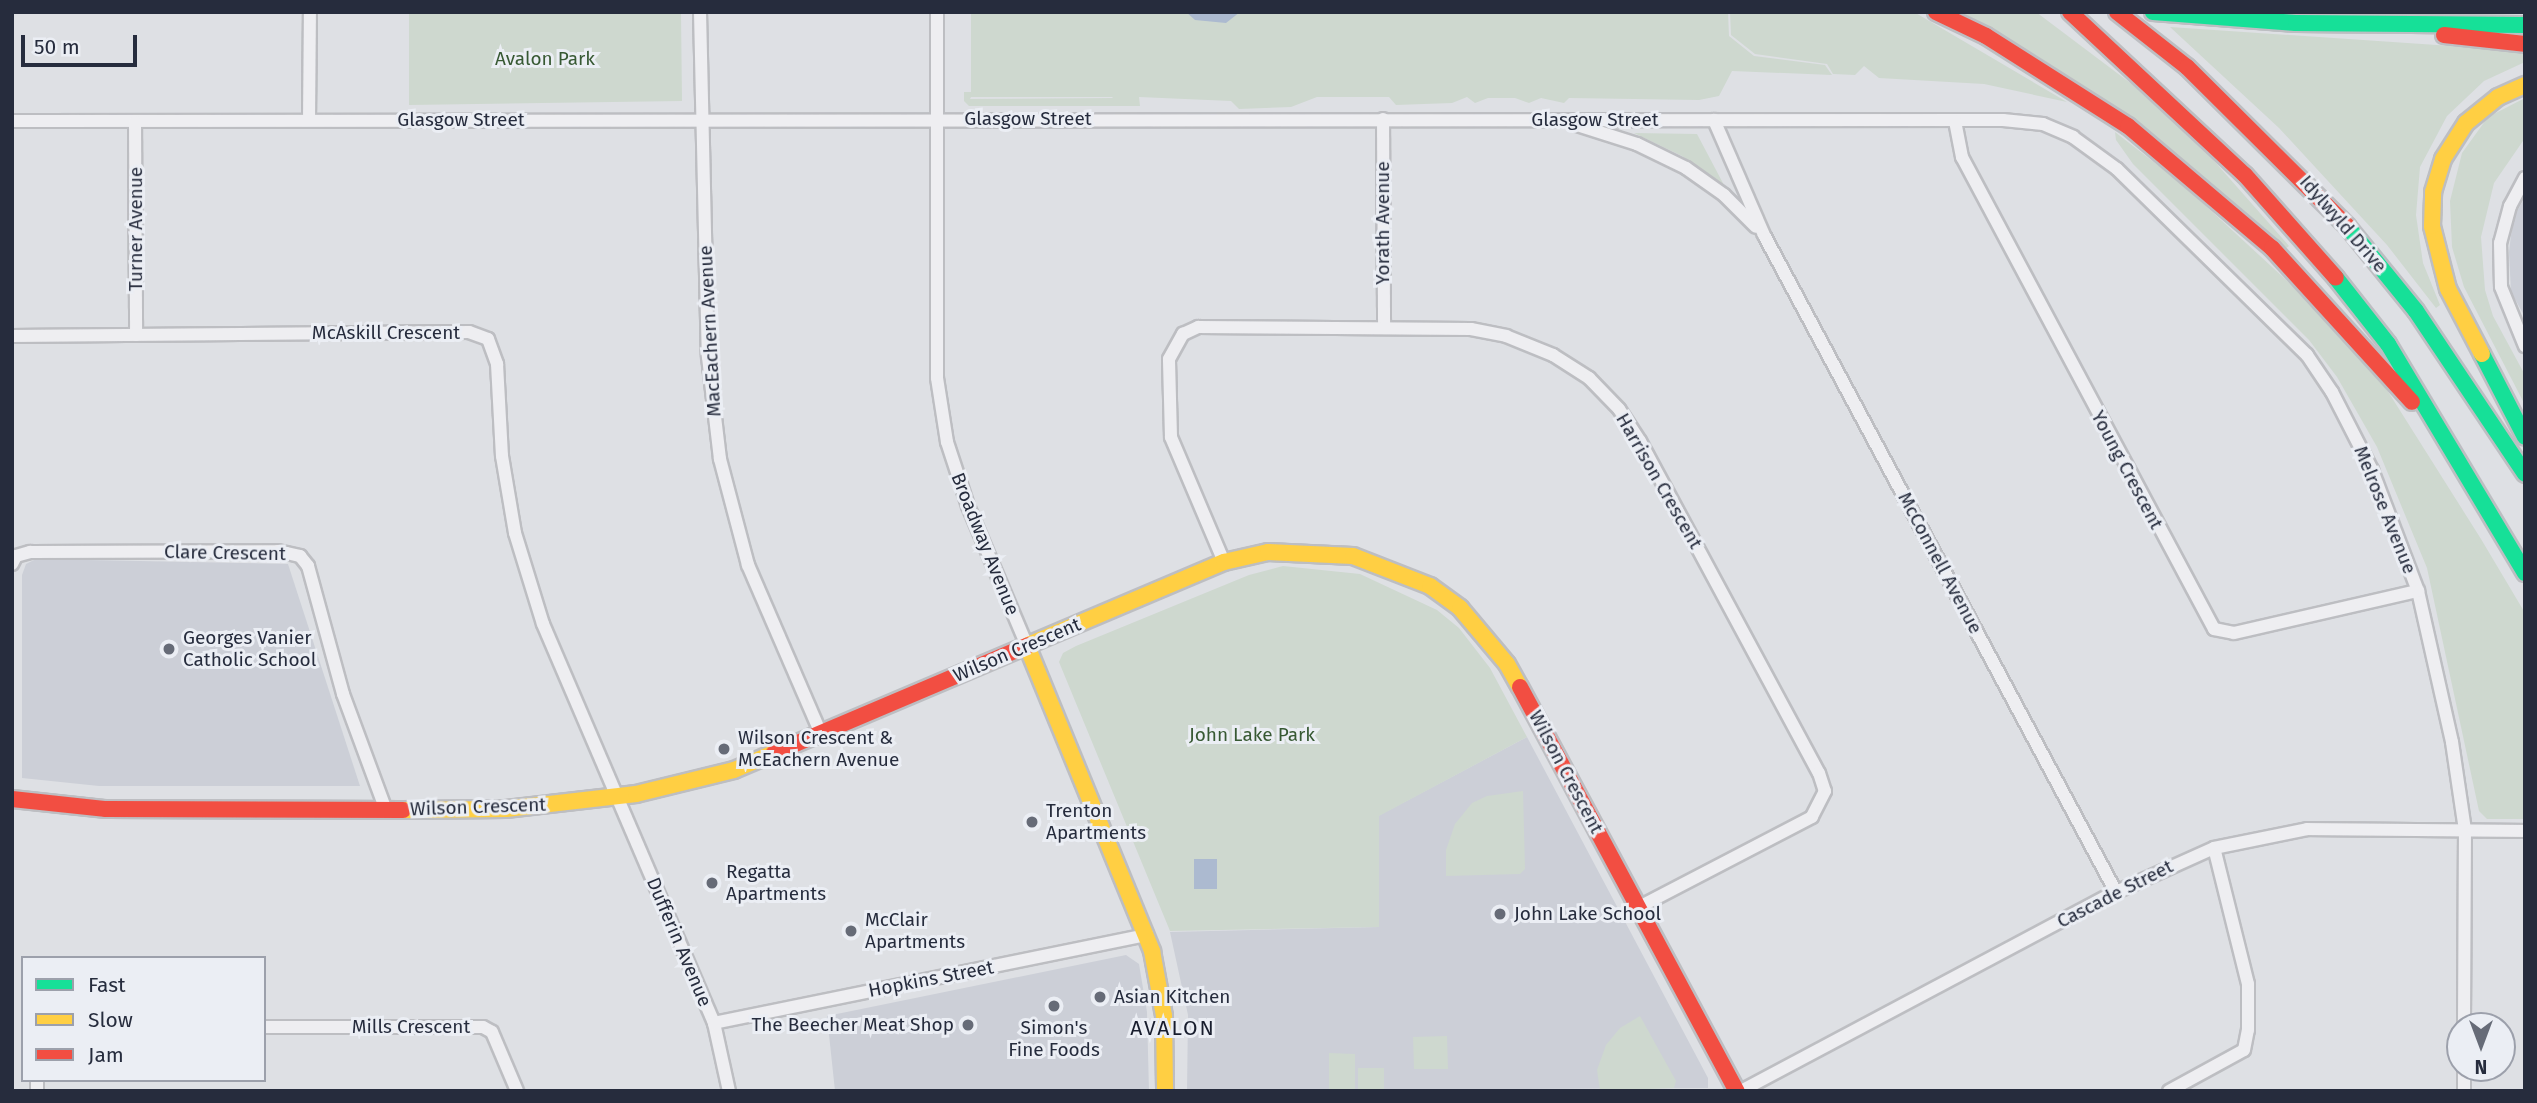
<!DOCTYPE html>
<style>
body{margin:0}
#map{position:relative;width:2537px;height:1103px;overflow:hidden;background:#dee0e4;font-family:"Fira Sans",sans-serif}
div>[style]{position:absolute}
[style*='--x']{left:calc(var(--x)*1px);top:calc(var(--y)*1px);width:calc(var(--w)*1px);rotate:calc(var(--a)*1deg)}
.built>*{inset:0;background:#cccfd7}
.green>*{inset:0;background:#ced8cf}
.water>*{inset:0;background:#acbad0}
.roads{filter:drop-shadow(2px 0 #bdbec2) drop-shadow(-2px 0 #bdbec2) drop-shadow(0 2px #bdbec2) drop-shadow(0 -2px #bdbec2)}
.street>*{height:12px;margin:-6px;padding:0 6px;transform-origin:6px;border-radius:6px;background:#eeeef1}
.fast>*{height:16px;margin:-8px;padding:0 8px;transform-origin:8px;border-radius:8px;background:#16e098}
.slow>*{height:16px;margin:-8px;padding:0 8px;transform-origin:8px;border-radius:8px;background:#ffcf43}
.jam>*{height:16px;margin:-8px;padding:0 8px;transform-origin:8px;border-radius:8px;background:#f24e42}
.dots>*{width:19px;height:19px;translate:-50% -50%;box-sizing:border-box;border:4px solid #ebeef4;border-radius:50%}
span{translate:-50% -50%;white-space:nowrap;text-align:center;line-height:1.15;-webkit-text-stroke:6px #ebeef4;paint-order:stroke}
.park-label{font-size:19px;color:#375933}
.street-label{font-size:19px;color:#262c3d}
.poi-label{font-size:19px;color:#262c3d}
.left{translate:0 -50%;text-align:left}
.right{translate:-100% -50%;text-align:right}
.neighbourhood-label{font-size:21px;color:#181d2d;letter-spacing:2px}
.frame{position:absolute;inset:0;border:14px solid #262c3d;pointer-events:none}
.legend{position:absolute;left:21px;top:956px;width:245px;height:126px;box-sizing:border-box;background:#ebeef4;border:2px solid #9ca0ab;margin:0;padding:9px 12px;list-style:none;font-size:21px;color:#262c3d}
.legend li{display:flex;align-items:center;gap:14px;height:35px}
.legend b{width:35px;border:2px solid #9ca0ab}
.north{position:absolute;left:2446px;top:1012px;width:70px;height:70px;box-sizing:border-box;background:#ebeef4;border:2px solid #9ca0ab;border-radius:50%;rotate:180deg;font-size:19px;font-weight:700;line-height:28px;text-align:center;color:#262c3d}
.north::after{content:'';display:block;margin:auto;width:24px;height:32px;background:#666b77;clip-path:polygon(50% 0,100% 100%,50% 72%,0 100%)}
.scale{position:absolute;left:21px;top:35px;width:116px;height:32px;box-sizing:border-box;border:4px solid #262c3d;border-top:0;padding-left:9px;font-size:21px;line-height:24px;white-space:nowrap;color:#262c3d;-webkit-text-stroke:5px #ebeef4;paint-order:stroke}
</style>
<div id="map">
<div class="built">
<i style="clip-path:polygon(2525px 197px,2525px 317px,2511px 292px,2509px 252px,2513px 219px)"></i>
<i style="clip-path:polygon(36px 559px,288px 564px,360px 786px,99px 786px,22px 778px,22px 575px,26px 564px)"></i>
<i style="clip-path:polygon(1527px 737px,1708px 1078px,1708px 1088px,1187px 1091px,1188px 1015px,1170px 932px,1378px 927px,1378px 816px)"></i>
<i style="clip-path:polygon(1126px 955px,1139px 964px,1147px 1012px,1149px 1091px,835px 1091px,827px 1016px)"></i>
</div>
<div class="green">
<i style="clip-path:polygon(409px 12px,681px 12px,682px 101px,409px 105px)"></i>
<i style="clip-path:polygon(evenodd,971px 12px,1728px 12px,1729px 36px,1754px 56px,1825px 65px,1832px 75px,1732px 71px,1719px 96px,1699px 100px,1569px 98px,1564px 103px,1541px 98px,1529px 103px,1515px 98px,1488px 98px,1475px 103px,1467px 97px,1452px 103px,1396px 105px,1389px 97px,1317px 97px,1291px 107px,1239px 109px,1231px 101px,1139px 97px,1140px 106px,969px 106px,964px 101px,964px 92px,971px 92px,971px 12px,971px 97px,1112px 97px,1113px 98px,970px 99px,971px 97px)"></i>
<i style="clip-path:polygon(1730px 12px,1914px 12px,2067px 102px,1984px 84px,1879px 78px,1864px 66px,1855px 75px,1833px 74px,1827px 64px,1755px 54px,1731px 35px)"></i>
<i style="clip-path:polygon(1961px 12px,2036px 12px,2133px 85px,2215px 162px,2289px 246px,2285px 249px,2147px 129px,2037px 56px)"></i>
<i style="clip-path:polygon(2170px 27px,2525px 51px,2525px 62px,2484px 81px,2447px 116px,2420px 167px,2416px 215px,2423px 263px,2440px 305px,2436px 308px,2387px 245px,2279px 128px)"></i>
<i style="clip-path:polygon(2525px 98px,2525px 138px,2494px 183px,2481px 237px,2485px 290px,2493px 316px,2525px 375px,2525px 405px,2464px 287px,2452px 247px,2450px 201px,2462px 153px,2488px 117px)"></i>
<i style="clip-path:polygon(2115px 132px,2182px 184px,2310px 302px,2382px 382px,2481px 539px,2525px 613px,2525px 819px,2487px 819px,2479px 811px,2427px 568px,2377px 447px,2337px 377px,2309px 340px,2133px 164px,2116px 140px)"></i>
<i style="clip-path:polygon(1634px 133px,1697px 134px,1725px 187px,1682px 156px)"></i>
<i style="clip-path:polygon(1283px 566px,1360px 574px,1437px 610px,1459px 628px,1490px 668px,1527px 737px,1379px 816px,1379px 927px,1170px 931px,1059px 662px,1063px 653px,1076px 646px,1249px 575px)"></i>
<i style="clip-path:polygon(1523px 791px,1525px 869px,1520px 874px,1446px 876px,1446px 850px,1455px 824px,1472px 803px,1487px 796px)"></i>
<i style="clip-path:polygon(1640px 1016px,1676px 1081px,1674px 1088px,1600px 1091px,1597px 1070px,1606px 1045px,1620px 1028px)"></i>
<i style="clip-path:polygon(1447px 1036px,1448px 1069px,1414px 1069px,1413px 1037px)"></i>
<i style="clip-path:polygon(1329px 1053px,1355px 1054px,1355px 1091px,1329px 1091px)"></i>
<i style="clip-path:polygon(1358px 1068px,1384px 1068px,1384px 1091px,1358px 1091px)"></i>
</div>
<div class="water">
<i style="clip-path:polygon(1186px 12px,1240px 12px,1226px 23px,1195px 20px)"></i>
<i style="clip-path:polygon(1194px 859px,1217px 859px,1217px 889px,1194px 889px)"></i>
</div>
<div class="roads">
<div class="street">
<i style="--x:700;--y:12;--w:345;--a:88.7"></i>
<i style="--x:708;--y:357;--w:103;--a:83.3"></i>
<i style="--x:720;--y:459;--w:110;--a:75.2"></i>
<i style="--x:748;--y:565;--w:184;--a:66.6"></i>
<i style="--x:937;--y:12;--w:366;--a:90"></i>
<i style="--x:937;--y:378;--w:65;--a:81.1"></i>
<i style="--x:947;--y:442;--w:67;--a:71.8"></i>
<i style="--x:968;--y:506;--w:152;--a:67.1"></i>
<i style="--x:1383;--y:119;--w:208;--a:89.7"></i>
<i style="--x:309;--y:120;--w:108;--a:-89.5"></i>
<i style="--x:1714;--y:120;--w:125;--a:66.5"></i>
<i style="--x:1764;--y:235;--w:745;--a:61.82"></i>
<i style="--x:12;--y:121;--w:1991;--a:-0.03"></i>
<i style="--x:2003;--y:120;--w:40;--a:5.7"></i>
<i style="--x:2043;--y:124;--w:33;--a:23"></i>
<i style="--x:2073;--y:137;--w:54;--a:36"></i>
<i style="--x:2117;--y:169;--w:266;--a:44.4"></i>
<i style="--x:2307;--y:355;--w:45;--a:56"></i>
<i style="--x:2332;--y:392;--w:88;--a:62.9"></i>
<i style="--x:2372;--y:470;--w:129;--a:69.2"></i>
<i style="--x:2418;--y:591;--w:155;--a:77.3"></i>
<i style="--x:2452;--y:742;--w:89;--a:81.6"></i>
<i style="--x:2465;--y:830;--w:196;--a:90.3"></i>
<i style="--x:1955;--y:121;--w:37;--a:79"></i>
<i style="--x:1962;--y:157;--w:535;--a:61.9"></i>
<i style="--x:2214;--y:629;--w:20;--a:11"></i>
<i style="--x:2234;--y:633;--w:189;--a:-12.9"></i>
<i style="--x:135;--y:122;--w:213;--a:89.7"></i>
<i style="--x:1574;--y:124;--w:66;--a:17.6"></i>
<i style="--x:1637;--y:144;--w:55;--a:26.1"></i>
<i style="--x:1686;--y:168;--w:47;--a:35.4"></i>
<i style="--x:1724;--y:195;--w:45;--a:45"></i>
<i style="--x:2525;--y:178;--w:32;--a:118"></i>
<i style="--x:2510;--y:206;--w:38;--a:105"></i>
<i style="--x:2500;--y:243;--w:44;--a:88.7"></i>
<i style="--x:2501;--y:287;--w:64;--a:67.9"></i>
<i style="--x:12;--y:336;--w:457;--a:-0.5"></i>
<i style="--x:469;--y:332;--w:20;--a:20"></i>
<i style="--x:488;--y:339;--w:27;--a:70"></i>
<i style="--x:497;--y:364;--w:92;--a:86.9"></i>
<i style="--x:502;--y:456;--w:78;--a:80.4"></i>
<i style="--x:515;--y:533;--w:95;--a:72.9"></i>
<i style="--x:543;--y:624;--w:434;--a:66.8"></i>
<i style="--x:714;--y:1023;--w:70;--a:77.6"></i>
<i style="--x:1224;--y:562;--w:136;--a:-113"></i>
<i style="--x:1171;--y:437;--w:78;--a:-91.5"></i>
<i style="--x:1169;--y:359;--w:29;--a:-61"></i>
<i style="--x:1183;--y:334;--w:17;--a:-25"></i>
<i style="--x:1198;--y:327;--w:273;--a:0.4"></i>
<i style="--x:1471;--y:329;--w:36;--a:11"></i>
<i style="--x:1506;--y:336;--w:51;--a:22"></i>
<i style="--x:1553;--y:355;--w:43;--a:32.6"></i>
<i style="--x:1589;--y:378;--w:43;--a:45.9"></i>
<i style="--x:1619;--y:409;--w:38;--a:57"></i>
<i style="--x:1640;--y:441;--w:377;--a:61.7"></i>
<i style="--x:1819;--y:773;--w:19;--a:72"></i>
<i style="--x:1825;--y:791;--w:29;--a:117"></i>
<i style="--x:1812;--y:817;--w:195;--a:152.5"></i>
<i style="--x:12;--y:564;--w:9;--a:-63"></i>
<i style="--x:16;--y:556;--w:15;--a:-16"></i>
<i style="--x:30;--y:552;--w:248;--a:-0.2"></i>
<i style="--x:278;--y:551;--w:23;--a:13"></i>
<i style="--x:300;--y:556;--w:13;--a:51"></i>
<i style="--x:308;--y:566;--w:133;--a:74.7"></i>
<i style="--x:343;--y:694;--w:124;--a:69.7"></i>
<i style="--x:714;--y:1023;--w:442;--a:-11.5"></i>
<i style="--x:264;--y:1027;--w:219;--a:0"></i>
<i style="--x:483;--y:1027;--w:10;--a:29"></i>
<i style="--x:492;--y:1032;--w:64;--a:67"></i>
<i style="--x:2464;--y:1068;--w:23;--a:90"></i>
<i style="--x:37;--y:1080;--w:11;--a:90"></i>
<i style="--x:1741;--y:1091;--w:425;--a:-28"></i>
<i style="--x:2116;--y:892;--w:107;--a:-24.2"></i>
<i style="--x:2214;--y:848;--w:95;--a:-11.5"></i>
<i style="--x:2307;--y:829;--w:218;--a:0.5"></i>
<i style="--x:2169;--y:1091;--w:85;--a:-28.7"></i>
<i style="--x:2244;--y:1050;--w:20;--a:-79"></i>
<i style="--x:2248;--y:1030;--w:46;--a:-90"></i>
<i style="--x:2248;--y:984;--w:140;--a:-104"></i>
</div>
<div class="fast">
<i style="--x:2153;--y:12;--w:143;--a:4.4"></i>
<i style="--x:2296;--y:23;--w:229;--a:0.5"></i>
<i style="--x:2347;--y:226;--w:109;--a:50.9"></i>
<i style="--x:2416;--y:311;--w:196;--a:56.2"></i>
<i style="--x:2336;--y:278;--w:84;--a:51.8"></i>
<i style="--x:2388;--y:344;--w:267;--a:59.1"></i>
<i style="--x:2482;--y:354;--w:93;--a:62.6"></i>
</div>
<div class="slow">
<i style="--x:2482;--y:354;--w:73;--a:-117.6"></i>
<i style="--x:2448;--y:289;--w:65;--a:-104.3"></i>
<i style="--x:2432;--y:226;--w:34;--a:-88"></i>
<i style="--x:2433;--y:192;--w:34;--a:-73"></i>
<i style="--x:2443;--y:159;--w:43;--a:-57.4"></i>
<i style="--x:2466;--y:123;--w:41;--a:-39.1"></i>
<i style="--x:2498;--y:97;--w:30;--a:-24"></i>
<i style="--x:1028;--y:645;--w:213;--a:-23"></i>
<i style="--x:1224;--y:562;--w:45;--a:-12.8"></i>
<i style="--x:1268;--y:552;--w:85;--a:2.7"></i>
<i style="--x:1353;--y:556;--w:83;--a:21.3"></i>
<i style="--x:1430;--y:586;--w:37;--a:36"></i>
<i style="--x:1460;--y:608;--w:73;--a:50"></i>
<i style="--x:1507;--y:664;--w:26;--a:61"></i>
<i style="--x:1027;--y:646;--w:330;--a:67.7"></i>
<i style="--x:1152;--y:951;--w:66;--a:79.5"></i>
<i style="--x:1164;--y:1016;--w:75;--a:89.2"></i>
<i style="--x:403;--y:810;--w:103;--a:-0.6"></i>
<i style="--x:506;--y:809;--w:131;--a:-6.6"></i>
<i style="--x:636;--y:794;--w:101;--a:-13.8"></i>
<i style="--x:734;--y:770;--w:43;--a:-23"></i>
</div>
<div class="jam">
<i style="--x:1936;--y:12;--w:55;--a:25.6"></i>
<i style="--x:1986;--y:36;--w:168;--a:32.4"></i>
<i style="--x:2128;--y:126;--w:189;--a:40.3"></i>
<i style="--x:2272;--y:248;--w:208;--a:47.7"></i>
<i style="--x:2070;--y:12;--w:239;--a:43"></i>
<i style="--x:2245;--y:175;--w:137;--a:48.5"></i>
<i style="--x:2117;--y:12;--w:89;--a:38.2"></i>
<i style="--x:2187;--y:67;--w:226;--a:44.8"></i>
<i style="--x:2444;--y:35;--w:81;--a:6.3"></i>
<i style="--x:1520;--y:687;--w:459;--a:61.8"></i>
<i style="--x:774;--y:753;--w:276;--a:-23"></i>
<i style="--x:12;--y:799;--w:95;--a:6.1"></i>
<i style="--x:106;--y:809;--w:297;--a:0.2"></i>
</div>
</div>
<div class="dots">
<i style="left:169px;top:649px;background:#666b77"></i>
<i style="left:724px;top:749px;background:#666b77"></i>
<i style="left:1032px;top:822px;background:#666b77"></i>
<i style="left:712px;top:883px;background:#666b77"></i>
<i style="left:1500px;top:914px;background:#666b77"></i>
<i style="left:851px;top:931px;background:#666b77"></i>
<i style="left:1100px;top:997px;background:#666b77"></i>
<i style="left:1054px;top:1006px;background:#666b77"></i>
<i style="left:968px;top:1025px;background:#666b77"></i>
</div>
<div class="park-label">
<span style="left:545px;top:59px">Avalon Park</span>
<span style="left:1252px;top:735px">John Lake Park</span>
</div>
<div class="street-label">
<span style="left:1028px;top:119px">Glasgow Street</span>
<span style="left:461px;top:120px">Glasgow Street</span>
<span style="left:1595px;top:120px">Glasgow Street</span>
<span style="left:1383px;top:223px;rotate:-90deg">Yorath Avenue</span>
<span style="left:2343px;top:224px;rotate:49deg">Idylwyld Drive</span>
<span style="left:136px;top:229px;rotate:-90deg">Turner Avenue</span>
<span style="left:710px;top:331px;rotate:-93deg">MacEachern Avenue</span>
<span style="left:386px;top:333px">McAskill Crescent</span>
<span style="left:2127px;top:470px;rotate:62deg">Young Crescent</span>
<span style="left:1659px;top:481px;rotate:60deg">Harrison Crescent</span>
<span style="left:2385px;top:510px;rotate:68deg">Melrose Avenue</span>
<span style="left:985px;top:544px;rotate:68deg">Broadway Avenue</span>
<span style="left:225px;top:553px;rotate:1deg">Clare Crescent</span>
<span style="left:1940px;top:563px;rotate:62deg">McConnell Avenue</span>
<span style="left:1017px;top:650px;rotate:-23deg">Wilson Crescent</span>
<span style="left:1566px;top:772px;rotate:62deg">Wilson Crescent</span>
<span style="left:478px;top:807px;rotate:-2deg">Wilson Crescent</span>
<span style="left:2115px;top:894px;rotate:-27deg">Cascade Street</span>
<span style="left:679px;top:942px;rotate:67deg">Dufferin Avenue</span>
<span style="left:931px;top:979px;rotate:-11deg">Hopkins Street</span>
<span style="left:411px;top:1027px">Mills Crescent</span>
</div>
<div class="poi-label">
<span class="left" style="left:183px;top:649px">Georges Vanier<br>Catholic School</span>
<span class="left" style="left:738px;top:749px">Wilson Crescent &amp;<br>McEachern Avenue</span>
<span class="left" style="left:1046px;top:822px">Trenton<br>Apartments</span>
<span class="left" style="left:726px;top:883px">Regatta<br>Apartments</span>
<span class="left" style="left:1514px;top:914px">John Lake School</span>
<span class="left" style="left:865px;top:931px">McClair<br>Apartments</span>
<span class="left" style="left:1114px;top:997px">Asian Kitchen</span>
<span class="right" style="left:954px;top:1025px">The Beecher Meat Shop</span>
<span style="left:1054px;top:1039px">Simon's<br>Fine Foods</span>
</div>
<div class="neighbourhood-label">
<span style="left:1173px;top:1028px">AVALON</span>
</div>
<div class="frame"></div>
<ul class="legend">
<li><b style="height:9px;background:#16e098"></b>Fast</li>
<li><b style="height:9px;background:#ffcf43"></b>Slow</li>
<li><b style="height:9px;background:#f24e42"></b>Jam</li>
</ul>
<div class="north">N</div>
<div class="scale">50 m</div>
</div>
